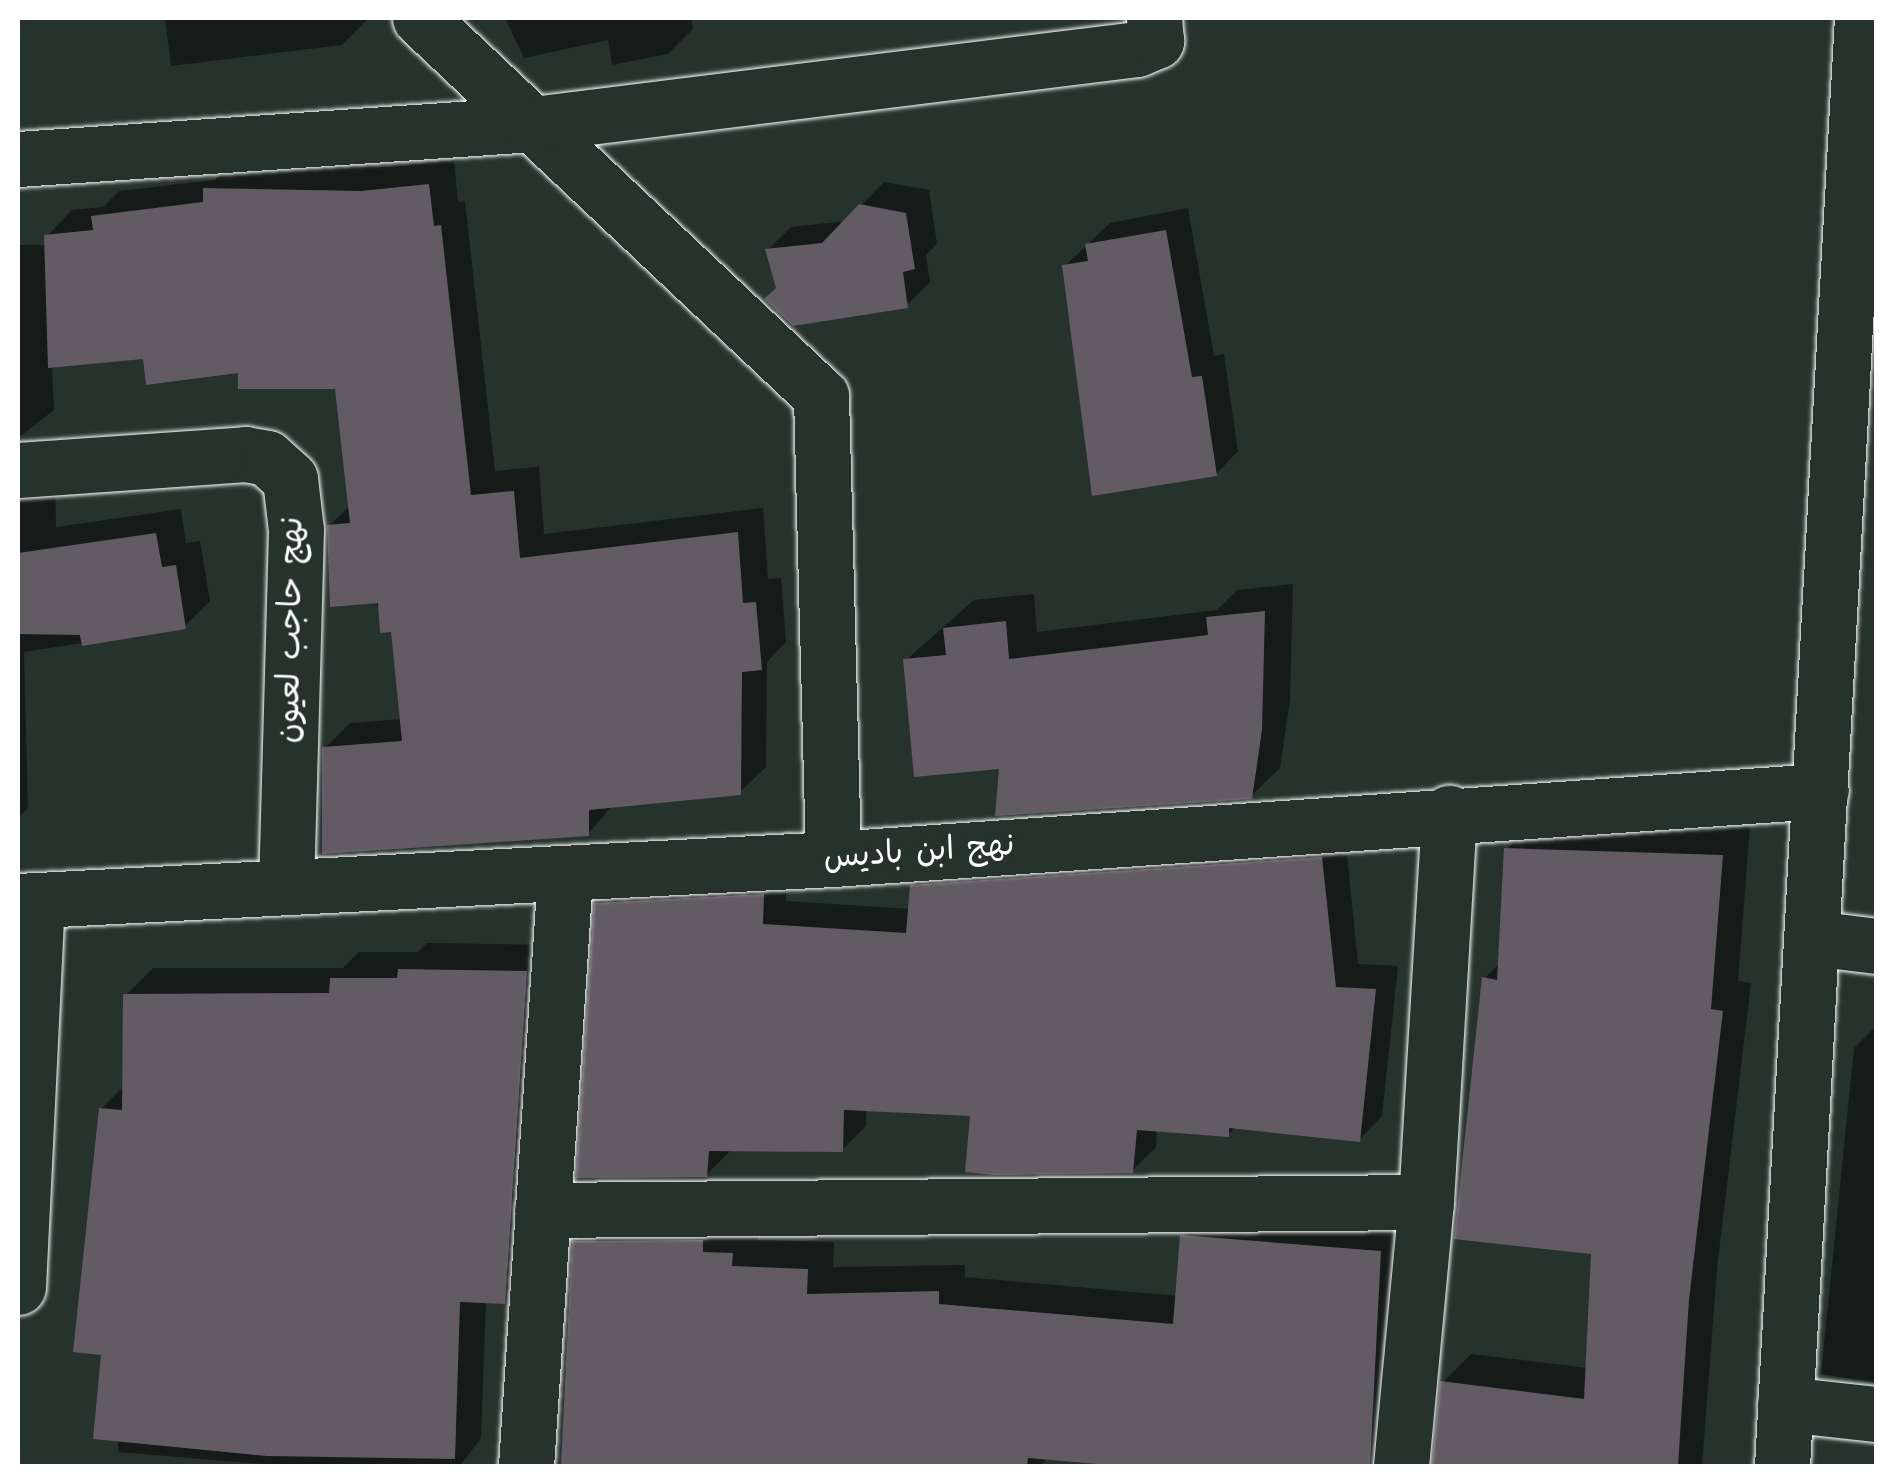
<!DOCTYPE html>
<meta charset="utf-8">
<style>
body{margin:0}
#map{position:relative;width:1894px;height:1484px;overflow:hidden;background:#26332d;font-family:"Architects Daughter","Playpen Sans Arabic",sans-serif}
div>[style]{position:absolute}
.shadow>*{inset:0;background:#0007}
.building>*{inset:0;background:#625b63}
.roads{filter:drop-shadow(0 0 2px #fff) drop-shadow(0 0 2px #fff)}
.minor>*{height:55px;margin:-27.5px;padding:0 27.5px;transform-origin:27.5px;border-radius:27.5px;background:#26332d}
span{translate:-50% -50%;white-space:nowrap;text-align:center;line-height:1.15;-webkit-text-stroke:10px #26332d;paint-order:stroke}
.street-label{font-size:32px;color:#fff}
.frame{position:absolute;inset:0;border:20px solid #fff;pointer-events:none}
</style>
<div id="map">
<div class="shadow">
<i style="clip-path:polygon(165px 18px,369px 18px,342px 45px,171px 66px)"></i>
<i style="clip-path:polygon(505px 18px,691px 18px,693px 29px,668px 54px,612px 65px,608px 40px,524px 58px)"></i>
<i style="clip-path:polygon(454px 160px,458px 202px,465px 201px,495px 471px,539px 467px,544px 534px,763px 508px,768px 579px,781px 578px,786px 642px,767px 662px,766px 767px,740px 792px,613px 805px,588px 834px,325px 748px,350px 723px,402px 719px,393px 630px,329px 526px,351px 505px,338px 386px,145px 356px,52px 365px,54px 410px,18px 438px,18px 245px,47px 245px,47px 236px,72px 210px,103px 207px,119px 191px,215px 180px,231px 164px,388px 167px)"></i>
<i style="clip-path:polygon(884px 182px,929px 190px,937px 244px,926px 255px,930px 282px,907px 305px,778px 288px,768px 250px,791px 227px,846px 221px)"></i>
<i style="clip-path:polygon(1188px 208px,1214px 356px,1224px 354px,1238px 451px,1216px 474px,1065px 266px,1110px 223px)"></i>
<i style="clip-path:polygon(18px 462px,55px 476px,56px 527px,181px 509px,186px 543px,200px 541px,210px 601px,184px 627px,24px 652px,28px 808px,18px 818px)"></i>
<i style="clip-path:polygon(1293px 584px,1290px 700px,1280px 768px,1251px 796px,1002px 766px,906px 660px,974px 600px,1034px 594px,1037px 632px,1217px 610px,1237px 590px)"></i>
<i style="clip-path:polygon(1535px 821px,1750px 827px,1738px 981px,1751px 983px,1717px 1269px,1702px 1466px,1435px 1466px,1443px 1382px,1471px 1354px,1588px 1368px,1593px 1252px,1484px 979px,1501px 962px,1507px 849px)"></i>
<i style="clip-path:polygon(1345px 834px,1358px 964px,1398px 966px,1382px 1116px,1359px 1140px,1236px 1126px,1228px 1135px,1157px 1129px,1156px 1147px,1132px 1171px,973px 1113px,866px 1109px,866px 1126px,842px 1150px,730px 1151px,706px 1175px,597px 904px,621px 880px,787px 871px,786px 901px,911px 909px,913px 886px,936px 862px)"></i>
<i style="clip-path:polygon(427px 943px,553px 945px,532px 1274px,504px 1301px,486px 1301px,481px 1438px,460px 1466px,286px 1466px,119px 1452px,104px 1352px,101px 1109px,125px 1085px,126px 995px,153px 968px,343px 968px,359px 952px,418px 952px)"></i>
<i style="clip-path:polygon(1876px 1026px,1876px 1383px,1821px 1374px,1854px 1048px)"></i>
<i style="clip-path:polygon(1210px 1209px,1407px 1224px,1388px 1466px,1147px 1466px,1049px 1457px,1040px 1466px,789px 1466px,789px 1461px,564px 1466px,575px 1242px,602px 1215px,759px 1226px,758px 1240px,834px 1242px,833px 1267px,965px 1265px,965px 1277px,1178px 1296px,1182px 1237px)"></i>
</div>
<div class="building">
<i style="clip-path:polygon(429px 184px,434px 226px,441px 225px,471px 495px,514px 491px,520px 558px,738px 532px,743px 603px,756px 602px,762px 670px,742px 672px,741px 795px,589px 810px,589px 836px,322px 854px,322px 747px,402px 741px,391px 632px,380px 633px,378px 603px,330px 607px,327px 525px,350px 523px,335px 389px,238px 389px,238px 373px,146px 385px,143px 359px,48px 368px,44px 235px,93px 230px,91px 216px,203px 202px,203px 188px,361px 191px)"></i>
<i style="clip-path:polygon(859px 204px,906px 213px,915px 269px,903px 272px,908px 308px,793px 326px,764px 299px,776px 288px,765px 249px,822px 243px)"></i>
<i style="clip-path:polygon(1166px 230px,1192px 377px,1202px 376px,1217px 476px,1092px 496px,1062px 265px,1088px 261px,1085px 244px)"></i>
<i style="clip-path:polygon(156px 533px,162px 567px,176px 565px,186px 629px,82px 646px,80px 635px,18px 634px,18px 553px)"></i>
<i style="clip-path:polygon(1265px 611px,1262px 730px,1252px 799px,995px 816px,999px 769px,914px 777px,903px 659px,946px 655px,943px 628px,1006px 621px,1009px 659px,1208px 635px,1206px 617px)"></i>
<i style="clip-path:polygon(1504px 848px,1723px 855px,1711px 1009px,1723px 1011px,1689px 1300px,1678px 1466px,1432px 1466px,1440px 1381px,1584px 1399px,1591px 1254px,1454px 1239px,1482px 977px,1497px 980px)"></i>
<i style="clip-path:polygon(1322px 857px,1336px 987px,1376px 989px,1360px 1142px,1229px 1128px,1229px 1137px,1137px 1130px,1133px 1173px,994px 1175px,965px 1172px,970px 1116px,844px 1110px,843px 1152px,709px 1151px,707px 1177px,576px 1178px,594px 903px,764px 894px,763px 924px,906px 933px,910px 885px)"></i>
<i style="clip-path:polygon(398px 969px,527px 971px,505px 1304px,460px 1302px,455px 1459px,267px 1456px,93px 1439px,101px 1355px,73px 1352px,99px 1108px,122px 1110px,123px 994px,329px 993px,330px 978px,397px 978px)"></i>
<i style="clip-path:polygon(1180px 1235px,1381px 1251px,1370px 1466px,1121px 1466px,1028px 1458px,1027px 1466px,561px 1466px,572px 1241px,703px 1240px,703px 1252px,733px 1253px,732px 1266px,808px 1269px,807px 1294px,939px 1291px,939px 1304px,1173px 1324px)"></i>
</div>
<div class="roads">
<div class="minor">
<i style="left:420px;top:18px;width:551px;rotate:43.31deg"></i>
<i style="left:821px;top:396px;width:463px;rotate:88.5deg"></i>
<i style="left:18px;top:159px;width:516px;rotate:-3.89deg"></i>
<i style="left:533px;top:124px;width:609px;rotate:-7.08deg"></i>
<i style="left:1137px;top:49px;width:21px;rotate:-23deg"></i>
<i style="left:1156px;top:41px;width:23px;rotate:-95deg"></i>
<i style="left:18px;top:470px;width:228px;rotate:-4deg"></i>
<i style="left:245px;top:454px;width:22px;rotate:10deg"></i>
<i style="left:267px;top:458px;width:31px;rotate:42deg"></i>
<i style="left:290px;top:479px;width:51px;rotate:83.3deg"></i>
<i style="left:296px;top:530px;width:353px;rotate:91.6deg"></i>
<i style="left:18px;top:901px;width:816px;rotate:-2.95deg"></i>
<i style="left:833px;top:859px;width:990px;rotate:-3.94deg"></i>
<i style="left:1812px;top:938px;width:64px;rotate:7.1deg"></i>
<i style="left:542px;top:1210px;width:884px;rotate:-0.52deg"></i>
<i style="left:18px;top:1287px;width:387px;rotate:-87.2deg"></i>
<i style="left:1785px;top:1404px;width:92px;rotate:6.3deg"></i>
<i style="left:526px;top:1466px;width:593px;rotate:-86.23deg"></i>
<i style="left:1401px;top:1466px;width:265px;rotate:-84.6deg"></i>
<i style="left:1426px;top:1202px;width:390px;rotate:-86.6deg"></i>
<i style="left:1782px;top:1466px;width:1450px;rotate:-86.84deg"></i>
</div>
</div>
<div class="street-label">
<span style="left:291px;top:630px;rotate:-89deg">نهج حاجب لعيون</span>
<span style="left:919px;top:852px;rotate:-4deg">نهج ابن باديس</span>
</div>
<div class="frame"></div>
</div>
